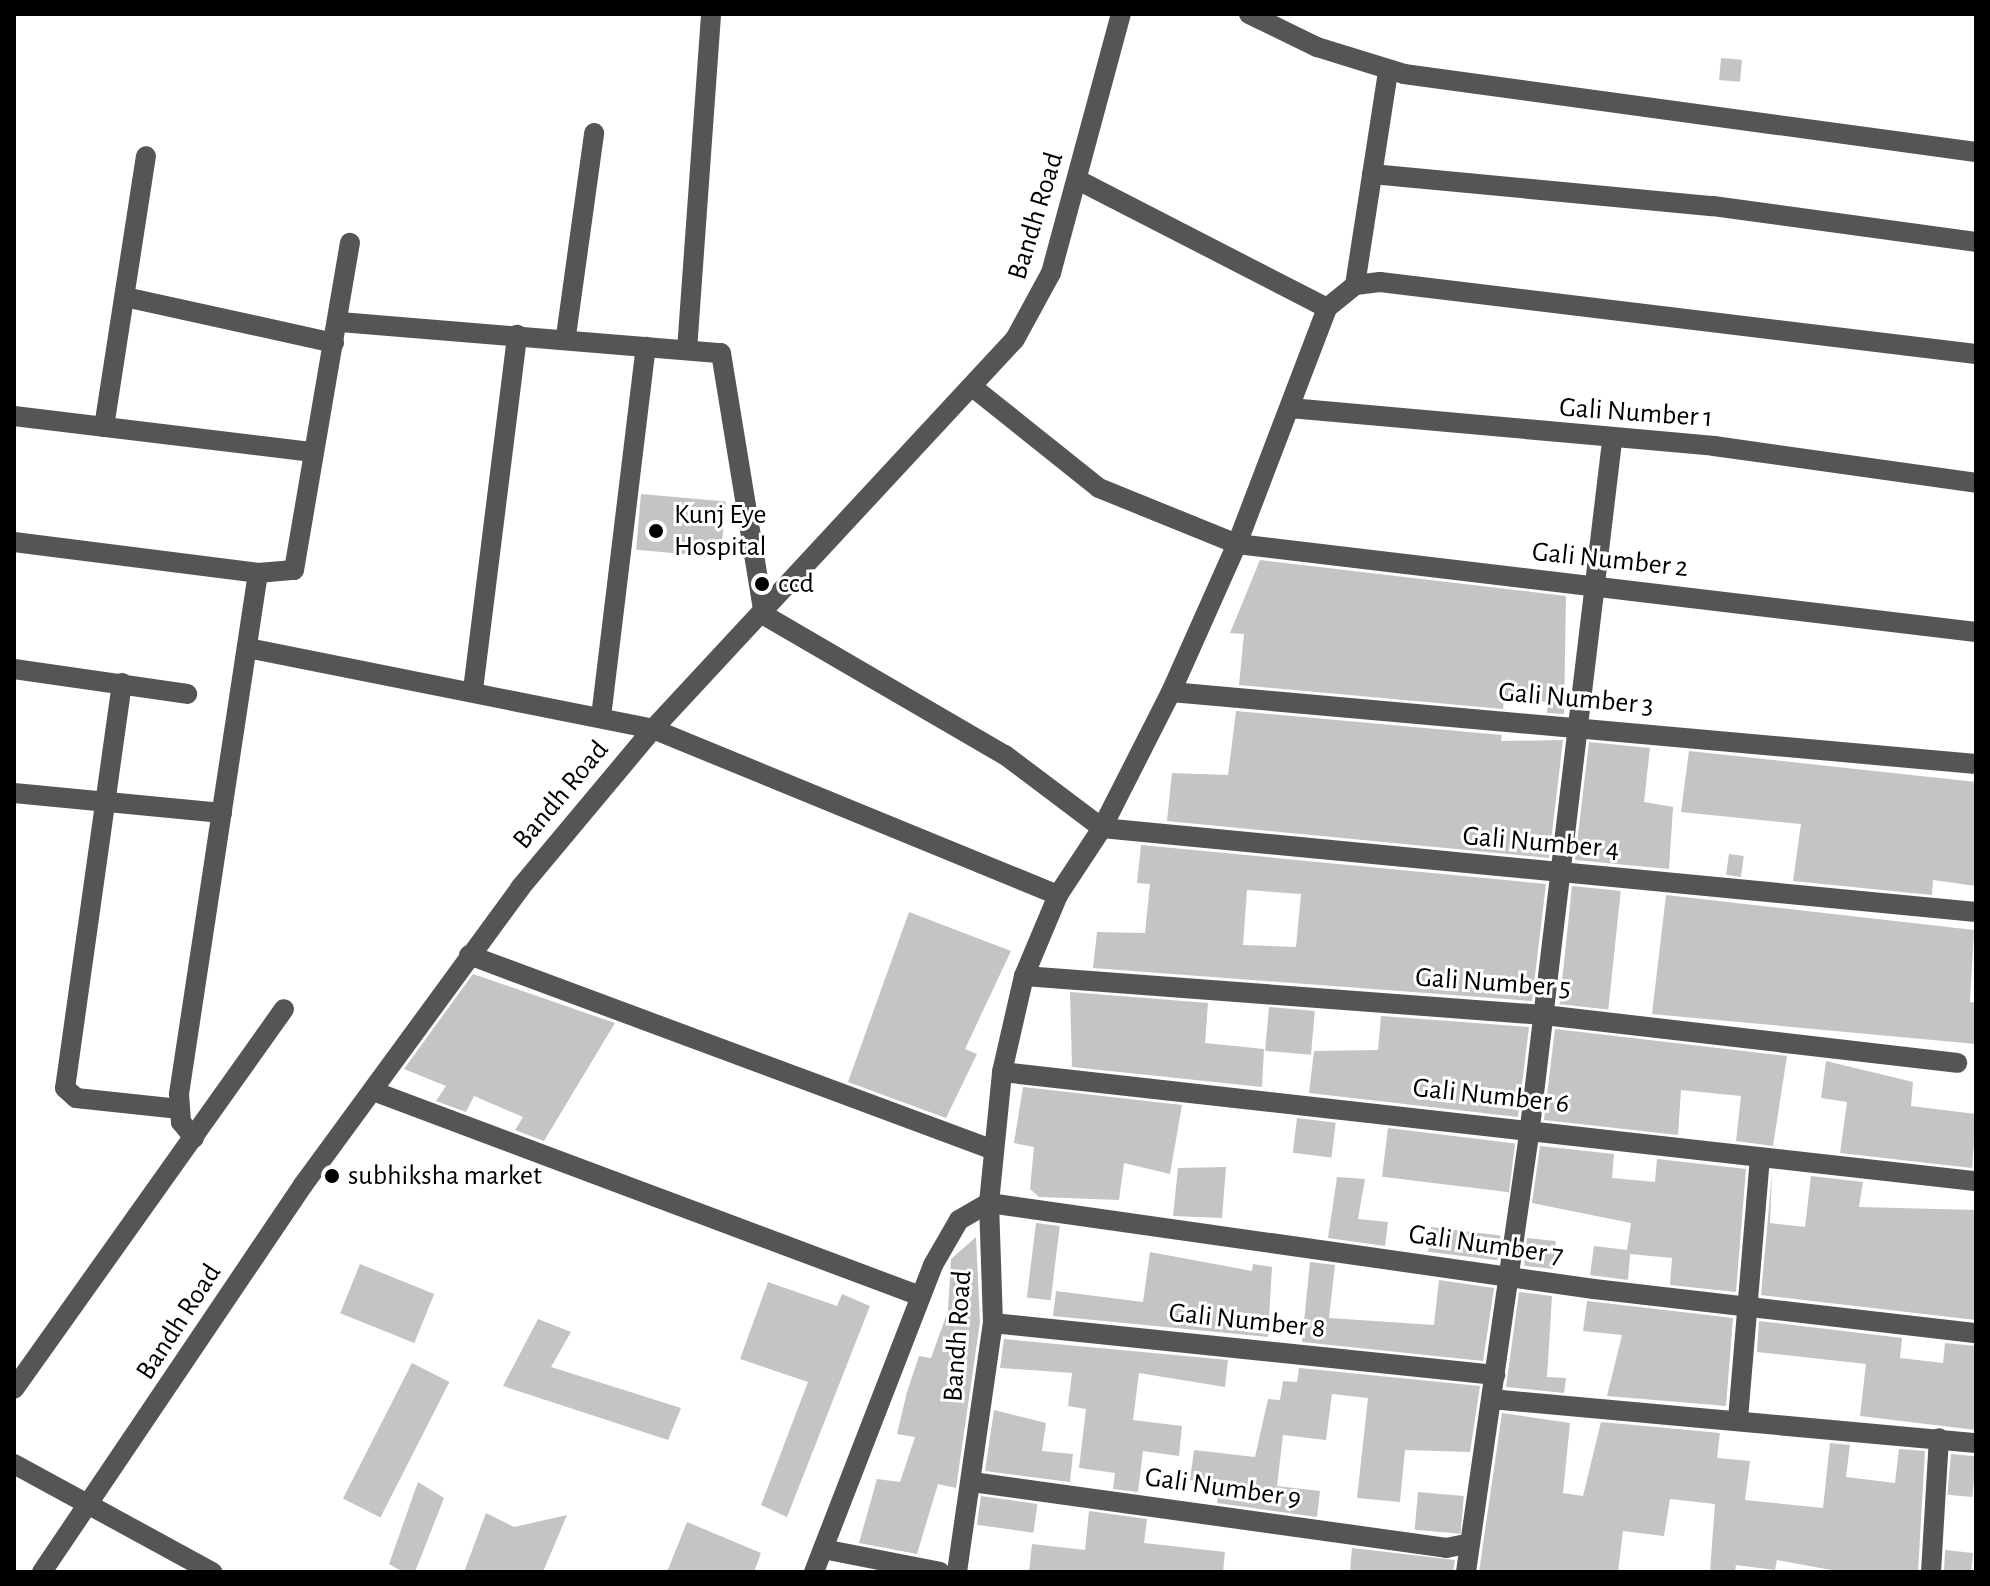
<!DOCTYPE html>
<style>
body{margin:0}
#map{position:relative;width:1990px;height:1586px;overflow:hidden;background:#fff;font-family:"Alegreya Sans",sans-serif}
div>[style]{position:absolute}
.building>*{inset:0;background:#c4c4c4;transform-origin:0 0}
.minor>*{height:20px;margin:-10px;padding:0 10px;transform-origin:10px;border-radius:10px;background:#555}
.dots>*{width:22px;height:22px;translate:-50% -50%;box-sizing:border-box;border:4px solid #fff;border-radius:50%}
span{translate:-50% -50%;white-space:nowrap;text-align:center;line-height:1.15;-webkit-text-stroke:6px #fff;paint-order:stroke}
.street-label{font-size:28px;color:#000}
.poi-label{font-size:28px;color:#000}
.left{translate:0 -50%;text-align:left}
.frame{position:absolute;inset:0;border:16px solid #000;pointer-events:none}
</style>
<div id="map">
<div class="building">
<i style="left:1721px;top:58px;width:21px;height:22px;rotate:5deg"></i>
<i style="left:641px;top:494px;width:85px;height:56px;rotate:5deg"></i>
<i style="clip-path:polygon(1260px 560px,1566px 596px,1564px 714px,1547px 713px,1548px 702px,1504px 699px,1503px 709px,1239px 685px,1244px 634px,1230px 633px)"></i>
<i style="clip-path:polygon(1236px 711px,1502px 735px,1501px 741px,1563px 740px,1549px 858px,1167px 821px,1172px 773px,1228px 775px)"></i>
<i style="clip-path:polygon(1589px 742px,1650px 748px,1644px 802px,1673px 807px,1669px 869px,1575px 860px)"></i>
<i style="clip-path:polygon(1689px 751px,1976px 782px,1976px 886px,1933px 880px,1932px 895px,1793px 881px,1801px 824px,1681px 812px)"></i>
<i style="clip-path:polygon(evenodd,1141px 845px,1546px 884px,1532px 1001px,1093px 968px,1097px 932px,1145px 933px,1150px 884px,1137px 883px,1141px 845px,1247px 890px,1301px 894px,1296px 947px,1243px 945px,1247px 890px)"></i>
<i style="left:1729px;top:854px;width:15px;height:21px;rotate:8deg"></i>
<i style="left:1572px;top:886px;width:49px;height:119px;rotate:6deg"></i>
<i style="clip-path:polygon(1666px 895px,1974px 930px,1970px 1002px,1976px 1003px,1976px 1044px,1652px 1014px)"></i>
<i style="clip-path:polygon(909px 912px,1011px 951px,965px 1049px,977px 1054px,946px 1118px,848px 1082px)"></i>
<i style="clip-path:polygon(473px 974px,615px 1023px,544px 1141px,515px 1130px,523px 1117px,474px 1096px,466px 1112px,436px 1101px,446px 1086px,404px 1069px)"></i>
<i style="clip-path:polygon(1070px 992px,1208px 1003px,1205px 1043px,1264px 1049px,1262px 1087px,1072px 1067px)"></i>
<i style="left:1269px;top:1007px;width:46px;height:44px;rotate:5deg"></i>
<i style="clip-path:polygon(1381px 1016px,1529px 1027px,1518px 1117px,1309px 1093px,1314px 1051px,1378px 1050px)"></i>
<i style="clip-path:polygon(1555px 1029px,1787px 1056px,1773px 1146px,1736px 1141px,1741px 1096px,1681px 1090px,1678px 1135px,1544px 1120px)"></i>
<i style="clip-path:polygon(1826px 1061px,1913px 1082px,1911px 1106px,1976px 1114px,1972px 1168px,1840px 1153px,1847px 1102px,1821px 1098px)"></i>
<i style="clip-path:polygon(1023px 1087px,1182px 1105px,1170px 1174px,1124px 1163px,1119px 1200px,1039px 1197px,1030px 1189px,1034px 1147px,1014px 1143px)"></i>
<i style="left:1297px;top:1118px;width:39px;height:35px;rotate:7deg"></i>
<i style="left:1388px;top:1128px;width:128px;height:49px;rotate:7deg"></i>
<i style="clip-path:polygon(1540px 1146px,1614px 1154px,1612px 1178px,1655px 1182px,1657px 1159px,1746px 1169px,1736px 1292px,1670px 1285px,1672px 1258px,1630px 1254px,1628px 1280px,1590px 1275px,1594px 1246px,1627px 1250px,1631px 1223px,1532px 1203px)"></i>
<i style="clip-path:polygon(1226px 1167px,1222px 1218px,1173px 1216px,1178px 1168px)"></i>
<i style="clip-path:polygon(1772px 1173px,1770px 1223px,1805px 1227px,1811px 1176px,1863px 1182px,1859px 1207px,1976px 1210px,1976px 1320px,1761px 1295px)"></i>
<i style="clip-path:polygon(1337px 1177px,1365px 1179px,1358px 1219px,1388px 1222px,1385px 1246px,1328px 1238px)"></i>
<i style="left:1036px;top:1223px;width:24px;height:75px;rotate:7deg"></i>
<i style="left:1431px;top:1227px;width:70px;height:25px;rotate:7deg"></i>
<i style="clip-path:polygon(976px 1237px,980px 1322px,956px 1488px,938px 1484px,917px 1554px,859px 1543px,877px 1479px,900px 1482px,915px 1437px,897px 1434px,907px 1392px,919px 1356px,931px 1358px,948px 1311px,951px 1259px)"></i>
<i style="left:1527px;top:1238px;width:29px;height:28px;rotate:6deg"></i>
<i style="clip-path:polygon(1150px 1252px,1252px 1271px,1253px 1264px,1272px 1267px,1268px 1337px,1053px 1316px,1056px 1291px,1143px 1302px)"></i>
<i style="clip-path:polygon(1310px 1262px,1335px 1265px,1329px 1318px,1434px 1325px,1439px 1280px,1494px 1288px,1483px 1361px,1302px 1342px)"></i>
<i style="left:360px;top:1264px;width:80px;height:53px;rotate:22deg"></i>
<i style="clip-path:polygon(768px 1282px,837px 1306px,842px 1294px,870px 1306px,787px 1517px,761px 1505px,808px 1382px,740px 1359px)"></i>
<i style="clip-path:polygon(1519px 1292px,1552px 1296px,1547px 1377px,1566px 1378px,1564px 1393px,1506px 1387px)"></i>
<i style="clip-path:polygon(1587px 1301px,1733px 1318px,1726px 1406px,1607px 1396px,1622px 1335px,1583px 1331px)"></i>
<i style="clip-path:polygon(538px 1319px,571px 1332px,551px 1367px,681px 1408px,668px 1440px,503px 1386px)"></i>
<i style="clip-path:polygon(1759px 1321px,1902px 1338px,1900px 1358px,1943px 1363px,1945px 1343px,1976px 1346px,1976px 1430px,1860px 1416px,1866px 1364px,1757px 1352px)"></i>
<i style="clip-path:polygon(1004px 1339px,1228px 1360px,1225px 1387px,1139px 1373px,1133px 1420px,1182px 1426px,1179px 1456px,1143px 1451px,1138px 1492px,1113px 1489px,1115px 1473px,1079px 1468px,1086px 1409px,1068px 1406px,1072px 1373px,1000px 1368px)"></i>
<i style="left:412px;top:1363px;width:42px;height:152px;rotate:27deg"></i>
<i style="clip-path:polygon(1299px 1368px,1480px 1386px,1470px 1452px,1405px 1450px,1400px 1502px,1357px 1498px,1368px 1398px,1332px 1394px,1326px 1440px,1283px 1435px,1277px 1486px,1320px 1491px,1317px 1517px,1217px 1503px,1220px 1483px,1190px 1480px,1194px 1450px,1255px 1457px,1268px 1399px,1280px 1400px,1283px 1381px,1297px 1382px)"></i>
<i style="clip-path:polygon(994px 1410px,1046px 1423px,1042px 1451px,1073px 1454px,1070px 1482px,985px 1471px)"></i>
<i style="clip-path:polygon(1502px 1413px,1570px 1423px,1563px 1493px,1583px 1496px,1601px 1422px,1720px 1433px,1717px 1458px,1750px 1461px,1745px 1500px,1823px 1508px,1830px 1443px,1850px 1445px,1846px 1477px,1895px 1483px,1899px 1449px,1925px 1451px,1918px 1572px,1842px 1572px,1777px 1560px,1775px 1570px,1736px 1565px,1735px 1572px,1710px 1572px,1715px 1504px,1670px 1499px,1664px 1536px,1623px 1531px,1618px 1572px,1479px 1572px)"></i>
<i style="left:1951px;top:1454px;width:25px;height:41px;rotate:5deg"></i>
<i style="clip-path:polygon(418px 1482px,444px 1498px,415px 1572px,403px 1572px,389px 1564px)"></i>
<i style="left:1418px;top:1492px;width:46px;height:38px;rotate:5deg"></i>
<i style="left:981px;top:1496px;width:57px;height:29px;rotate:8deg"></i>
<i style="clip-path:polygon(1089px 1511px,1147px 1519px,1144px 1543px,1225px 1552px,1223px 1572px,1029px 1572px,1032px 1544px,1085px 1550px)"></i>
<i style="clip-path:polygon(486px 1513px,514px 1527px,567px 1515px,543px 1572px,464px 1572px)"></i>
<i style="clip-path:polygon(687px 1522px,761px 1553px,754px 1572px,667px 1572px)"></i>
<i style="clip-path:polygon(1352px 1548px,1455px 1560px,1453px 1572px,1350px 1572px)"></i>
<i style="clip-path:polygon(1945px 1550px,1973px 1553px,1971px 1572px,1944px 1572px)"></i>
</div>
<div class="minor">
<i style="left:1249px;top:14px;width:76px;rotate:25.9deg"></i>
<i style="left:1317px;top:47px;width:91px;rotate:17.2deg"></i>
<i style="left:1404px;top:74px;width:577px;rotate:7.77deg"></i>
<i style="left:1372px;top:174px;width:342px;rotate:5.4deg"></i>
<i style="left:1713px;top:206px;width:265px;rotate:7.8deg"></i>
<i style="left:1078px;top:180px;width:280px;rotate:27.2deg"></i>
<i style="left:1355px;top:285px;width:217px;rotate:-81.2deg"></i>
<i style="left:125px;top:297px;width:214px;rotate:12.4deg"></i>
<i style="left:340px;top:322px;width:382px;rotate:4.7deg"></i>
<i style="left:721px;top:353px;width:266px;rotate:80.7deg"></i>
<i style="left:764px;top:615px;width:279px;rotate:30.2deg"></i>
<i style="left:1005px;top:755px;width:121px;rotate:37deg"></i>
<i style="left:1102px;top:828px;width:878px;rotate:5.49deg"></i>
<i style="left:566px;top:336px;width:205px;rotate:-82.1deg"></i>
<i style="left:687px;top:350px;width:337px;rotate:-85.9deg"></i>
<i style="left:975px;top:389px;width:159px;rotate:38.6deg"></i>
<i style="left:1099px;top:488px;width:149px;rotate:22.1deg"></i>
<i style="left:1237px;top:544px;width:744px;rotate:6.79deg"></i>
<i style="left:1290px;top:408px;width:426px;rotate:5.1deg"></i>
<i style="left:1714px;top:446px;width:265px;rotate:8deg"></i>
<i style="left:14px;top:416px;width:299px;rotate:6.9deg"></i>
<i style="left:104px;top:427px;width:274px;rotate:-81.2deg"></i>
<i style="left:14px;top:542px;width:246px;rotate:7.2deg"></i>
<i style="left:258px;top:573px;width:36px;rotate:-5deg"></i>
<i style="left:294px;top:570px;width:332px;rotate:-80.3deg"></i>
<i style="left:248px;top:648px;width:413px;rotate:11.3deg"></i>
<i style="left:653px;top:729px;width:438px;rotate:22.3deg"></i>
<i style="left:14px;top:669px;width:175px;rotate:8.2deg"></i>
<i style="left:122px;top:683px;width:409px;rotate:98deg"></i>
<i style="left:65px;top:1088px;width:15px;rotate:42deg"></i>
<i style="left:76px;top:1098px;width:104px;rotate:6.1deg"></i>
<i style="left:473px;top:690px;width:358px;rotate:-82.9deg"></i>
<i style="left:1171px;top:692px;width:808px;rotate:5.11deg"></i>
<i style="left:601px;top:717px;width:373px;rotate:-83.1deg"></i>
<i style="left:14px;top:793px;width:209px;rotate:5.5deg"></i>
<i style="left:469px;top:955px;width:560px;rotate:20.38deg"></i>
<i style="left:1024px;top:976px;width:521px;rotate:4.29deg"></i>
<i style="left:1544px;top:1015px;width:416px;rotate:6.6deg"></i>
<i style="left:1002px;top:1072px;width:977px;rotate:6.4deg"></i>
<i style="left:373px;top:1091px;width:584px;rotate:20.54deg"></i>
<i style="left:194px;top:1138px;width:21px;rotate:-129deg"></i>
<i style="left:181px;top:1122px;width:28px;rotate:-94deg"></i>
<i style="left:179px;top:1094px;width:527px;rotate:-81.38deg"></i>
<i style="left:993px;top:1323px;width:505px;rotate:5.91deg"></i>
<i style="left:14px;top:1389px;width:466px;rotate:-54.6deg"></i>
<i style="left:1491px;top:1399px;width:487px;rotate:5.2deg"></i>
<i style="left:1738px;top:1419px;width:262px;rotate:-85.2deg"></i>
<i style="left:14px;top:1464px;width:226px;rotate:28.6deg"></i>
<i style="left:972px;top:1482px;width:479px;rotate:7.9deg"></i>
<i style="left:1446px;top:1548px;width:20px;rotate:-11deg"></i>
<i style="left:823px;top:1549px;width:119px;rotate:11.1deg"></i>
<i style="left:42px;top:1572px;width:467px;rotate:-56deg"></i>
<i style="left:303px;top:1185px;width:368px;rotate:-53.8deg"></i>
<i style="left:520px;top:888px;width:207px;rotate:-50.1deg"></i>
<i style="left:653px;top:729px;width:532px;rotate:-47.13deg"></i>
<i style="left:1015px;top:339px;width:75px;rotate:-61.4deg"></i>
<i style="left:1051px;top:273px;width:268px;rotate:-74.9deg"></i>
<i style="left:814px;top:1572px;width:329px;rotate:-68.8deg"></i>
<i style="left:933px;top:1265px;width:52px;rotate:-60deg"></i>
<i style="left:959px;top:1220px;width:34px;rotate:-30deg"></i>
<i style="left:989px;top:1203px;width:611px;rotate:8.09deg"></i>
<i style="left:1594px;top:1289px;width:385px;rotate:6.6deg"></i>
<i style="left:957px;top:1572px;width:252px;rotate:-81.8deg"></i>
<i style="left:993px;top:1323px;width:120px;rotate:-91.9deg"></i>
<i style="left:989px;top:1203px;width:132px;rotate:-84.3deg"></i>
<i style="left:1002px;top:1072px;width:98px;rotate:-77.1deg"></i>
<i style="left:1024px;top:976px;width:88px;rotate:-67.2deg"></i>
<i style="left:1058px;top:895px;width:80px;rotate:-56.7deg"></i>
<i style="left:1102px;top:828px;width:153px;rotate:-63.1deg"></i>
<i style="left:1171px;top:692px;width:162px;rotate:-66deg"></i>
<i style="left:1237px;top:544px;width:253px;rotate:-69.1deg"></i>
<i style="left:1327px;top:308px;width:36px;rotate:-39deg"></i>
<i style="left:1355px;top:285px;width:25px;rotate:-7deg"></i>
<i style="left:1380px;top:282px;width:600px;rotate:6.89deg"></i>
<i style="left:1466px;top:1572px;width:450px;rotate:-81.8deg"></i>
<i style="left:1530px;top:1127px;width:691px;rotate:-83.18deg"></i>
<i style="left:1931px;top:1572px;width:134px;rotate:-86.6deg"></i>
</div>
<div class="dots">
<i style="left:656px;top:531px;background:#000"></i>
<i style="left:762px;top:584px;background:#000"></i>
<i style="left:332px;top:1176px;background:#000"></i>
</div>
<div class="street-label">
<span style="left:1036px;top:216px;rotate:-73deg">Bandh Road</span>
<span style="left:1636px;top:413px;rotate:4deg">Gali Number 1</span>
<span style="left:1610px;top:560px;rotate:6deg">Gali Number 2</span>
<span style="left:1576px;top:699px;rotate:5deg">Gali Number 3</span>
<span style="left:561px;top:795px;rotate:-50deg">Bandh Road</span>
<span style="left:1541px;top:843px;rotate:5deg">Gali Number 4</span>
<span style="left:1493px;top:983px;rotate:4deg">Gali Number 5</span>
<span style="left:1491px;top:1096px;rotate:6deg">Gali Number 6</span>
<span style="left:1486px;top:1245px;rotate:8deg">Gali Number 7</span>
<span style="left:1247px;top:1321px;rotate:6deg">Gali Number 8</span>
<span style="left:179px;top:1322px;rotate:-57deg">Bandh Road</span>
<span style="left:958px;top:1336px;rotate:-86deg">Bandh Road</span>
<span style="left:1223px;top:1488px;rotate:8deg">Gali Number 9</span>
</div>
<div class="poi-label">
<span class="left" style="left:674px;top:531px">Kunj Eye<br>Hospital</span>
<span class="left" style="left:778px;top:584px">ccd</span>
<span class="left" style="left:348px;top:1176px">subhiksha market</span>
</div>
<div class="frame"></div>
</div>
